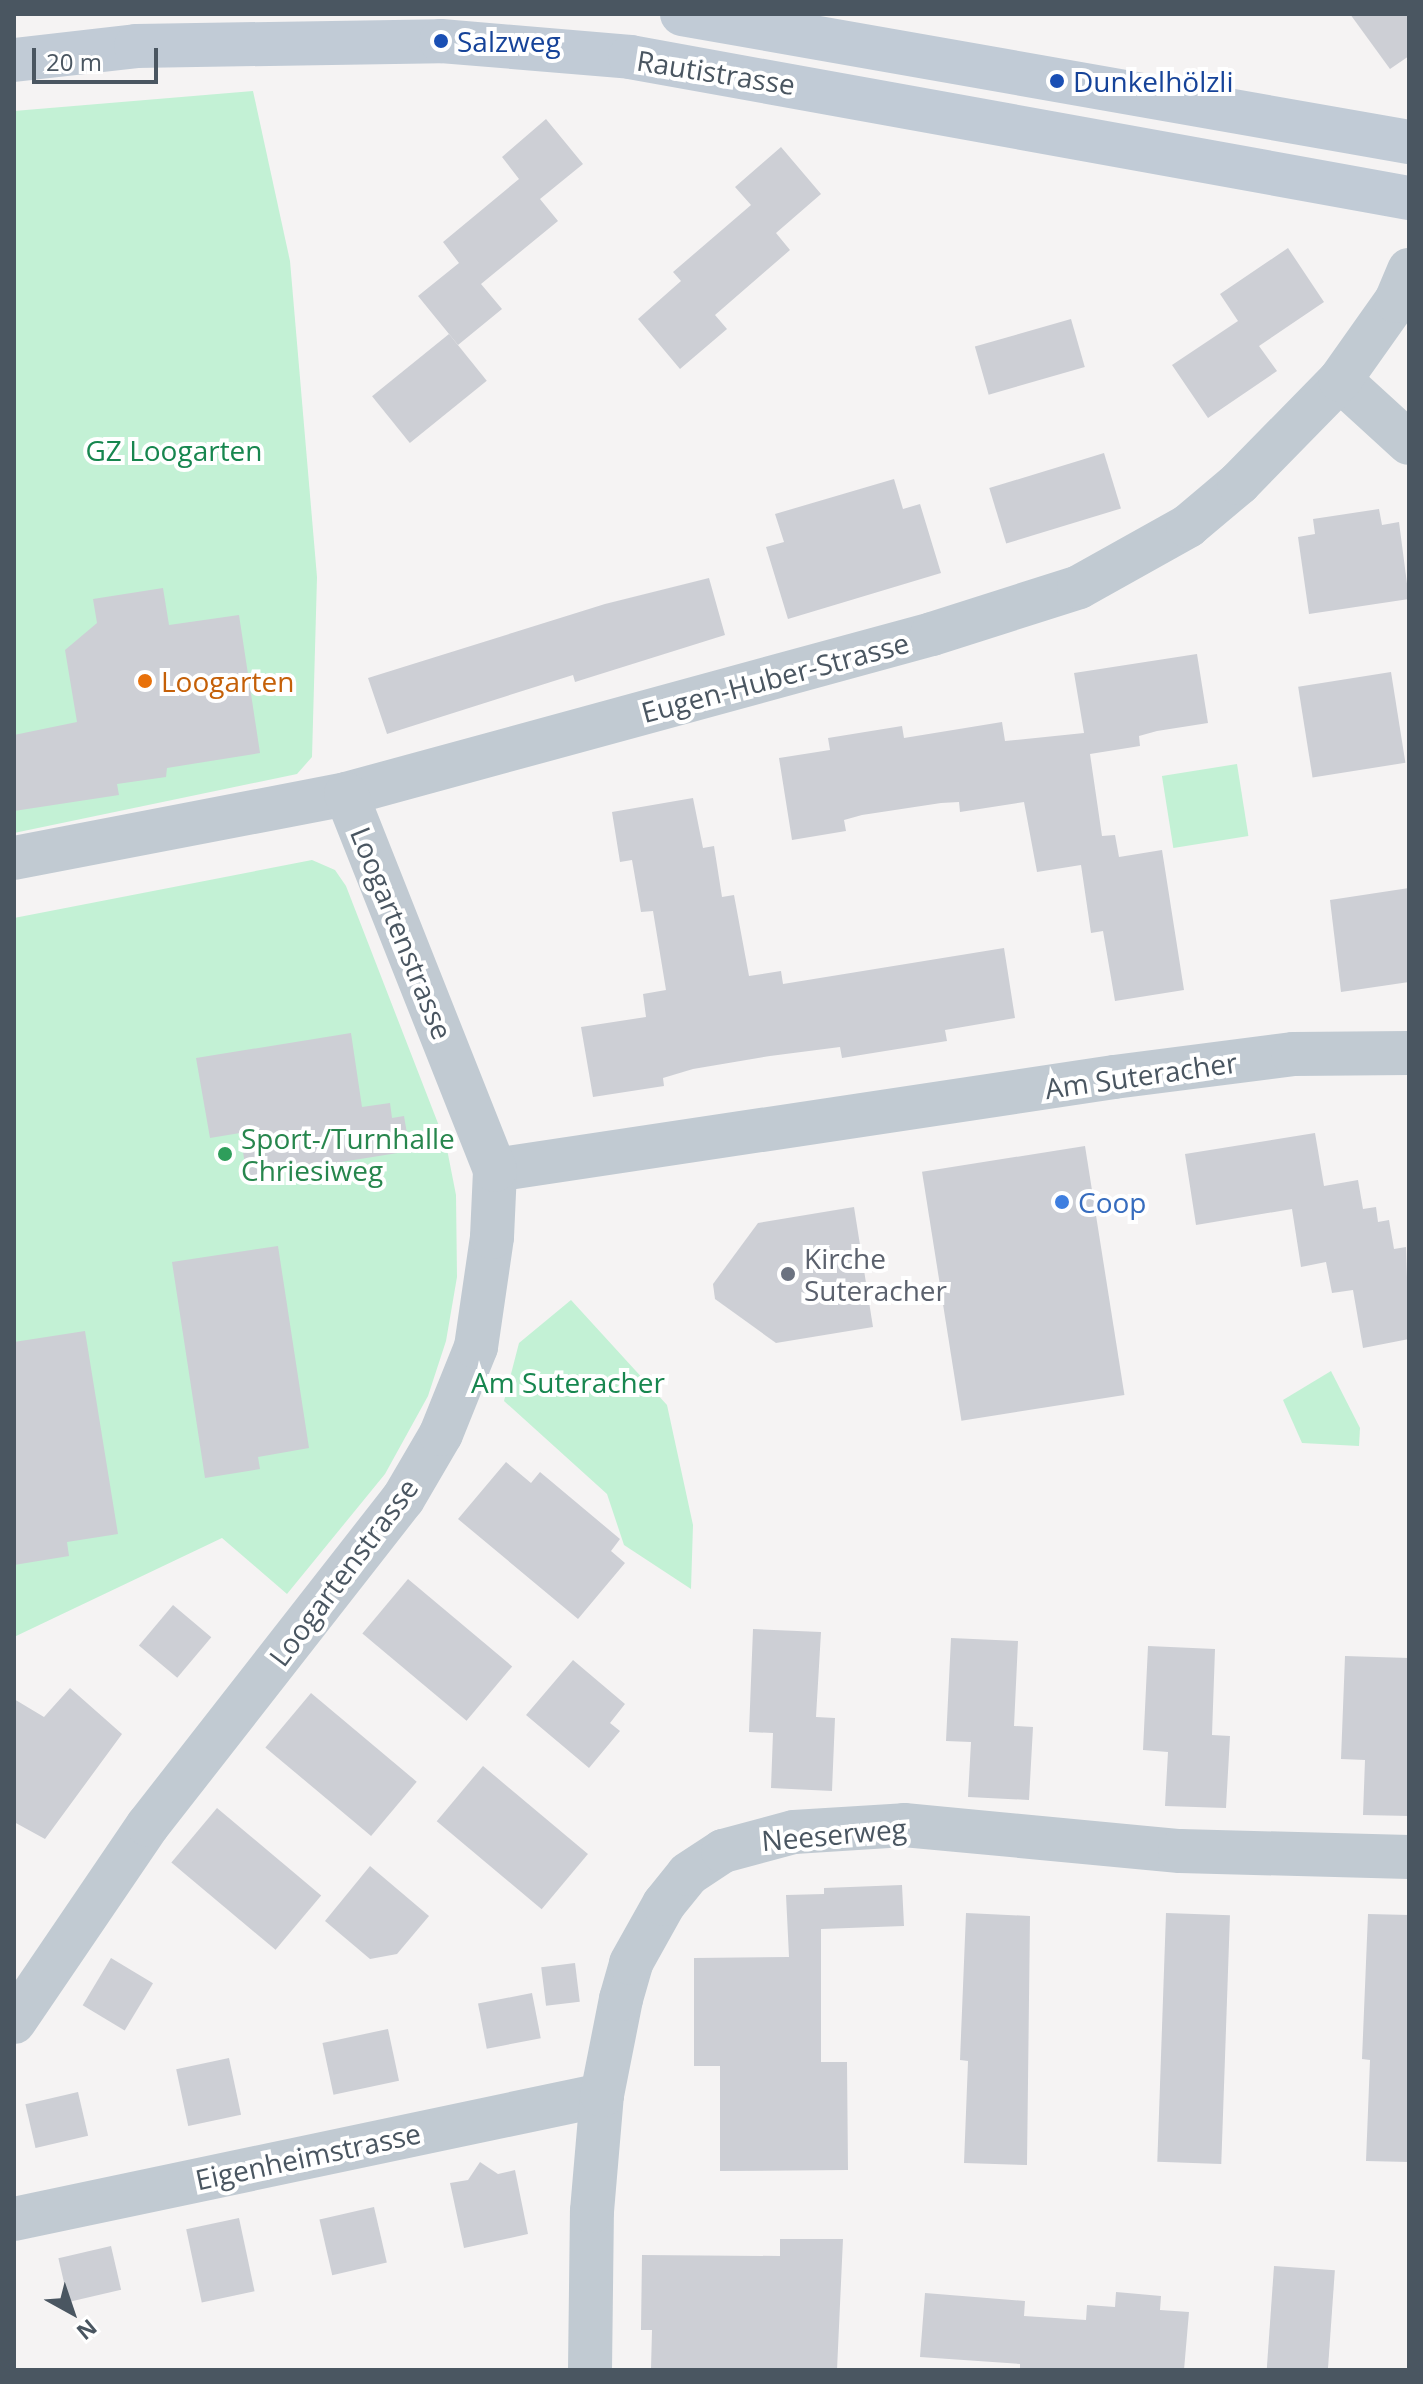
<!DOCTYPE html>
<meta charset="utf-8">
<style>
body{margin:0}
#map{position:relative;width:1423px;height:2384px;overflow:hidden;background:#f5f3f3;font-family:"Open Sans",sans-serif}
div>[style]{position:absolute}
.green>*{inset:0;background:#c3f1d5;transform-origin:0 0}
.building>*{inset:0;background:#cdcfd5;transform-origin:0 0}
.street>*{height:44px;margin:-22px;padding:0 22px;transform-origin:22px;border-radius:22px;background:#c1cad2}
.secondary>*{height:44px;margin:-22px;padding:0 22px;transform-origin:22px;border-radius:22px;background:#c1cbd6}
.dots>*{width:22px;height:22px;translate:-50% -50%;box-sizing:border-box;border:4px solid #fff;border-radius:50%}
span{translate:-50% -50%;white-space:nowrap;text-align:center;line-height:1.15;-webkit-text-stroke:8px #fff;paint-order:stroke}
.transit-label{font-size:28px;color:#164399}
.left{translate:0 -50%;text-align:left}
.street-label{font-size:28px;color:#4a5661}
.park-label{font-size:28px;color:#17864f}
.food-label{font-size:28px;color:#c56008}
.leisure-label{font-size:28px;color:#27864d}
.shop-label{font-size:28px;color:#366cbe}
.worship-label{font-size:28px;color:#5b616d}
.frame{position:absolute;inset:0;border:16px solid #4a5661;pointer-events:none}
.north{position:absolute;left:32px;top:2272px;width:80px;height:80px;-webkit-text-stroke:6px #fff;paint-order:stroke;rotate:140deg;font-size:22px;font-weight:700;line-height:32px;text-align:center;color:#4a5661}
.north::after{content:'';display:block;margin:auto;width:28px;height:36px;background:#4a5661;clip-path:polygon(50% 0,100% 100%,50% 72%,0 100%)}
.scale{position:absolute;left:32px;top:48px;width:126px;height:36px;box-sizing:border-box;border:4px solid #4a5661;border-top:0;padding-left:10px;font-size:24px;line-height:28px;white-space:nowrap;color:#4a5661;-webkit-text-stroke:6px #fff;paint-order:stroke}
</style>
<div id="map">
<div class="green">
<i style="clip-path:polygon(253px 91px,290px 261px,317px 577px,312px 757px,297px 774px,14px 833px,14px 111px)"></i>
<i style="left:1237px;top:764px;width:73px;height:76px;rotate:81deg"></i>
<i style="clip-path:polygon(312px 860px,335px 870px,346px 886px,446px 1144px,456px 1195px,457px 1277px,446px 1341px,428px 1396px,385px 1474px,287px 1594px,222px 1538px,14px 1637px,14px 918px)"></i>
<i style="clip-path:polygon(571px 1300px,667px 1405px,693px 1525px,691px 1589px,624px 1545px,607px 1494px,504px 1401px,519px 1343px)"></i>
<i style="clip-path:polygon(1331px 1371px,1360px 1428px,1359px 1446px,1302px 1443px,1283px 1400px)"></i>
</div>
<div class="building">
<i style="clip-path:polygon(1350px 14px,1409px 14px,1409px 56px,1390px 69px)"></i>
<i style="clip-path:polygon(546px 119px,583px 164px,540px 199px,558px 221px,481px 284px,502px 309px,458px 345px,418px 296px,459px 263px,443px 242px,519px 179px,502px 157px)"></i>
<i style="clip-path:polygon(781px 147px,821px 194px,776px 233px,790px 250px,715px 315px,727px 329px,680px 369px,638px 319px,681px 281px,673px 272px,751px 205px,735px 187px)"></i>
<i style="clip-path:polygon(1288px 248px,1324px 302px,1259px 346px,1277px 371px,1208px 418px,1172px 365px,1238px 321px,1220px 294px)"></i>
<i style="left:1071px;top:319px;width:50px;height:100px;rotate:74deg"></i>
<i style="left:449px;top:334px;width:60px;height:99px;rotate:51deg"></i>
<i style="left:1104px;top:453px;width:58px;height:120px;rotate:73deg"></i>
<i style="clip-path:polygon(894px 479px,903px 509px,920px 504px,941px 573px,788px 619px,766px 547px,784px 542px,775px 514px)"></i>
<i style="clip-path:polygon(1379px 509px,1382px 525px,1399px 522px,1409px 599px,1309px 614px,1298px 537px,1315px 534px,1313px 519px)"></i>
<i style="clip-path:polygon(709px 578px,725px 635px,575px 682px,573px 675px,387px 734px,368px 678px,605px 604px)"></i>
<i style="clip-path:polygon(163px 588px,169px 625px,239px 615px,260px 753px,167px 768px,166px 777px,117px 784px,119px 795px,14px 811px,14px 735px,77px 722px,65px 650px,97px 623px,93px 599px)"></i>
<i style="clip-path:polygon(1197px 654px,1208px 723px,1157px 731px,1139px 736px,1140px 746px,1090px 754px,1102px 836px,1115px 835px,1119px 857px,1162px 850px,1184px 990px,1115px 1001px,1103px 931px,1091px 933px,1081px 865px,1037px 872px,1024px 802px,960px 812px,959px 802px,941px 803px,862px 815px,844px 820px,846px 831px,792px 840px,779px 758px,830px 750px,828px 738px,902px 726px,904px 738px,1002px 722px,1005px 741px,1084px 733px,1074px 673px)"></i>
<i style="left:1391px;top:672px;width:92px;height:94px;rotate:81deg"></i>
<i style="clip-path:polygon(693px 798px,703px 848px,714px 846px,722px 897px,734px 895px,749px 976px,781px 971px,783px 984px,1004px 948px,1015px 1018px,945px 1030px,947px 1041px,842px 1058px,840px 1047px,770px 1056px,693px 1069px,663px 1078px,664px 1086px,593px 1097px,581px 1027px,646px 1017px,643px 994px,666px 990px,653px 911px,641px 912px,632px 860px,620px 862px,612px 812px)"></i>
<i style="clip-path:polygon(1409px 888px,1409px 982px,1341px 992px,1330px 900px)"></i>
<i style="clip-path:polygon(351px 1033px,362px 1107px,390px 1103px,392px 1118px,404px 1116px,410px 1151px,247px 1177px,240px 1133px,210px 1138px,196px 1058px)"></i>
<i style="clip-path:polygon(1315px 1133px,1324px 1186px,1358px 1180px,1363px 1209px,1376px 1207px,1378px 1222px,1389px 1220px,1394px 1249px,1406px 1247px,1409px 1339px,1363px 1348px,1353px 1290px,1332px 1293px,1326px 1262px,1301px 1267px,1292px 1209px,1196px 1225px,1185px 1154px)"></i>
<i style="left:1085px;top:1146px;width:252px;height:165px;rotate:81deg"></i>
<i style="clip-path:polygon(854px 1207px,873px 1327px,776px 1343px,715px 1299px,713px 1284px,758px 1223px)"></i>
<i style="clip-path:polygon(278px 1246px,309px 1448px,258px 1457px,260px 1469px,205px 1478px,172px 1262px)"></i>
<i style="clip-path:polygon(85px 1331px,118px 1534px,67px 1542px,69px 1556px,14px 1565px,14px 1342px)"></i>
<i style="clip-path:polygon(506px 1462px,531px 1483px,540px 1472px,620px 1539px,611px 1551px,625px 1563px,578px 1619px,458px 1519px)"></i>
<i style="left:408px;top:1579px;width:136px;height:71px;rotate:40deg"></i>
<i style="left:173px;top:1605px;width:50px;height:53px;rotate:40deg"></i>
<i style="clip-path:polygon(753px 1629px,821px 1632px,816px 1717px,835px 1718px,832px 1791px,771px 1788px,773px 1733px,749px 1732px)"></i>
<i style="clip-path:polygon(951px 1638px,1018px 1641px,1014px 1726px,1033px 1727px,1029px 1800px,968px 1797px,971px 1742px,946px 1741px)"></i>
<i style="clip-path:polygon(1148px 1646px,1215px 1649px,1212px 1735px,1230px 1736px,1226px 1808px,1165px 1806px,1168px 1752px,1143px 1750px)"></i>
<i style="clip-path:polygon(1345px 1656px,1409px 1658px,1409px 1816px,1363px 1815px,1365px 1760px,1341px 1759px)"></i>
<i style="clip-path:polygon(573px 1660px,625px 1704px,610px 1723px,620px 1731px,589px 1768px,526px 1715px)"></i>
<i style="clip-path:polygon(70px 1688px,122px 1734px,45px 1839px,14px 1822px,14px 1699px,44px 1717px)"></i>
<i style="left:311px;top:1693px;width:138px;height:71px;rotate:40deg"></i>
<i style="left:483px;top:1766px;width:137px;height:72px;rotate:40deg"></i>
<i style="left:217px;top:1808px;width:136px;height:71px;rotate:40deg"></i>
<i style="clip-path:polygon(370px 1866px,429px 1916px,397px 1954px,370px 1959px,325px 1921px)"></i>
<i style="clip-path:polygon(902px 1885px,904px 1926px,821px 1929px,821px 2062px,847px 2062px,848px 2170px,720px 2171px,720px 2066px,694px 2066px,694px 1958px,789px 1957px,786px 1895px,824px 1894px,824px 1888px)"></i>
<i style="clip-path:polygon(966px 1913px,1030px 1916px,1027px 2165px,964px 2163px,968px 2061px,960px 2060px)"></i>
<i style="left:1166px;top:1913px;width:64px;height:249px;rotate:2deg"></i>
<i style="clip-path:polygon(1368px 1914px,1409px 1915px,1409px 2162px,1366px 2161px,1370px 2060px,1362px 2059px)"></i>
<i style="left:111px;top:1958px;width:49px;height:55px;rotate:31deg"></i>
<i style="left:575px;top:1963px;width:39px;height:34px;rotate:83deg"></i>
<i style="left:532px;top:1993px;width:46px;height:55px;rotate:79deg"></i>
<i style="left:388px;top:2029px;width:53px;height:67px;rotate:78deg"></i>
<i style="left:229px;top:2058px;width:58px;height:54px;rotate:78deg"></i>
<i style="left:78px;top:2092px;width:45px;height:54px;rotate:77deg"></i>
<i style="clip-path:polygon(480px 2162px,498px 2174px,515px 2170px,528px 2234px,464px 2248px,450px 2183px,468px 2180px)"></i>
<i style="left:374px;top:2207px;width:57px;height:56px;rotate:77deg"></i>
<i style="left:239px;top:2218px;width:75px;height:54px;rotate:78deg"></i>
<i style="clip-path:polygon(780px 2239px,843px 2239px,837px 2370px,651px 2369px,652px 2330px,641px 2330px,642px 2255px,780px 2256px)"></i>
<i style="left:111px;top:2246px;width:45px;height:54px;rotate:77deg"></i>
<i style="left:1274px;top:2266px;width:61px;height:104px;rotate:4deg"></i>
<i style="clip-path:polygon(1116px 2292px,1161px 2296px,1160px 2310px,1189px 2312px,1184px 2370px,1020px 2370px,1020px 2364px,920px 2357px,925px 2293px,1025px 2301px,1024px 2316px,1086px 2320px,1087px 2305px,1115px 2307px)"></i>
</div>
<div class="street">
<i style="left:1340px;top:380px;width:93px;rotate:42.4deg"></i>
<i style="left:14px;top:858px;width:338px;rotate:-10.9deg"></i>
<i style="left:346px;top:794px;width:607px;rotate:-15.27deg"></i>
<i style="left:932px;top:634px;width:154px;rotate:-17.7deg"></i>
<i style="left:1079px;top:587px;width:125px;rotate:-29.2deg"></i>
<i style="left:1188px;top:526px;width:67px;rotate:-40.1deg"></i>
<i style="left:1239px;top:483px;width:144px;rotate:-45.6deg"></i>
<i style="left:1340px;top:380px;width:97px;rotate:-54.7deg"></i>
<i style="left:1396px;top:301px;width:34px;rotate:-67deg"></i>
<i style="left:495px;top:1170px;width:626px;rotate:-8.54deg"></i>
<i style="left:1114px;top:1077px;width:180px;rotate:-7.3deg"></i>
<i style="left:1293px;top:1054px;width:116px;rotate:-0.5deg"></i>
<i style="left:14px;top:2022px;width:238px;rotate:-55.8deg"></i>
<i style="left:148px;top:1825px;width:414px;rotate:-52deg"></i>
<i style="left:403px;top:1499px;width:75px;rotate:-59.7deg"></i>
<i style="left:441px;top:1434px;width:94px;rotate:-68.1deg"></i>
<i style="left:476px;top:1347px;width:111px;rotate:-81.7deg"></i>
<i style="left:492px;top:1237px;width:67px;rotate:-87.4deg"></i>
<i style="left:495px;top:1170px;width:404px;rotate:-111.6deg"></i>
<i style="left:14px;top:2219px;width:601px;rotate:-11.91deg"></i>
<i style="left:590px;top:2370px;width:159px;rotate:-89.3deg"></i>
<i style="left:592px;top:2211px;width:116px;rotate:-85.1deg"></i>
<i style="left:602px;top:2095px;width:98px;rotate:-78.8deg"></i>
<i style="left:621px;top:1999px;width:37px;rotate:-74deg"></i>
<i style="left:631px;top:1963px;width:68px;rotate:-60.8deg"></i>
<i style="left:664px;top:1904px;width:38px;rotate:-51deg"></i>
<i style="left:688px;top:1874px;width:42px;rotate:-33.3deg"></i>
<i style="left:723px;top:1851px;width:73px;rotate:-15deg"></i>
<i style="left:794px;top:1832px;width:110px;rotate:-3.6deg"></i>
<i style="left:904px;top:1825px;width:277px;rotate:5.4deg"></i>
<i style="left:1180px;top:1851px;width:229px;rotate:1.5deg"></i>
</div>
<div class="secondary">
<i style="left:682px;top:14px;width:738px;rotate:9.99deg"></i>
<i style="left:14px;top:60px;width:123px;rotate:-6.5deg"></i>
<i style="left:136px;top:46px;width:305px;rotate:-0.9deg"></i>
<i style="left:441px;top:41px;width:190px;rotate:4.8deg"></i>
<i style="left:630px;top:57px;width:792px;rotate:10.26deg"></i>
</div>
<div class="dots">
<i style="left:441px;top:41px;background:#1a4fb4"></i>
<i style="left:1057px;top:81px;background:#1a4fb4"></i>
<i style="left:145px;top:681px;background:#e8710a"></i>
<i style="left:225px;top:1154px;background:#2e9e5b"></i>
<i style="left:1062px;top:1202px;background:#3f7fe0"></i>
<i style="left:788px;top:1274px;background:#6b7280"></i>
</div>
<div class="transit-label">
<span class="left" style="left:457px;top:41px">Salzweg</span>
<span class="left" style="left:1073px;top:81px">Dunkelhölzli</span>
</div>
<div class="street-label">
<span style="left:716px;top:72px;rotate:9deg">Rautistrasse</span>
<span style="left:775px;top:677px;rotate:-15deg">Eugen-Huber-Strasse</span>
<span style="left:402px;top:933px;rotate:68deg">Loogartenstrasse</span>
<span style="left:1141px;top:1075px;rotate:-8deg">Am Suteracher</span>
<span style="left:343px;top:1572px;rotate:-53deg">Loogartenstrasse</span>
<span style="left:834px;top:1834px;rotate:-5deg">Neeserweg</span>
<span style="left:308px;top:2156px;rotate:-12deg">Eigenheimstrasse</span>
</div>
<div class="park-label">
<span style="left:174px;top:450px">GZ Loogarten</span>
<span style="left:568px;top:1382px">Am Suteracher</span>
</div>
<div class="food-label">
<span class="left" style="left:161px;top:681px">Loogarten</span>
</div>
<div class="leisure-label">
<span class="left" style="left:241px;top:1154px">Sport-/Turnhalle<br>Chriesiweg</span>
</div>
<div class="shop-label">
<span class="left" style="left:1078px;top:1202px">Coop</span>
</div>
<div class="worship-label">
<span class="left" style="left:804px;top:1274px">Kirche<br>Suteracher</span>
</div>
<div class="frame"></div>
<div class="north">N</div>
<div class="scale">20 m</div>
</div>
